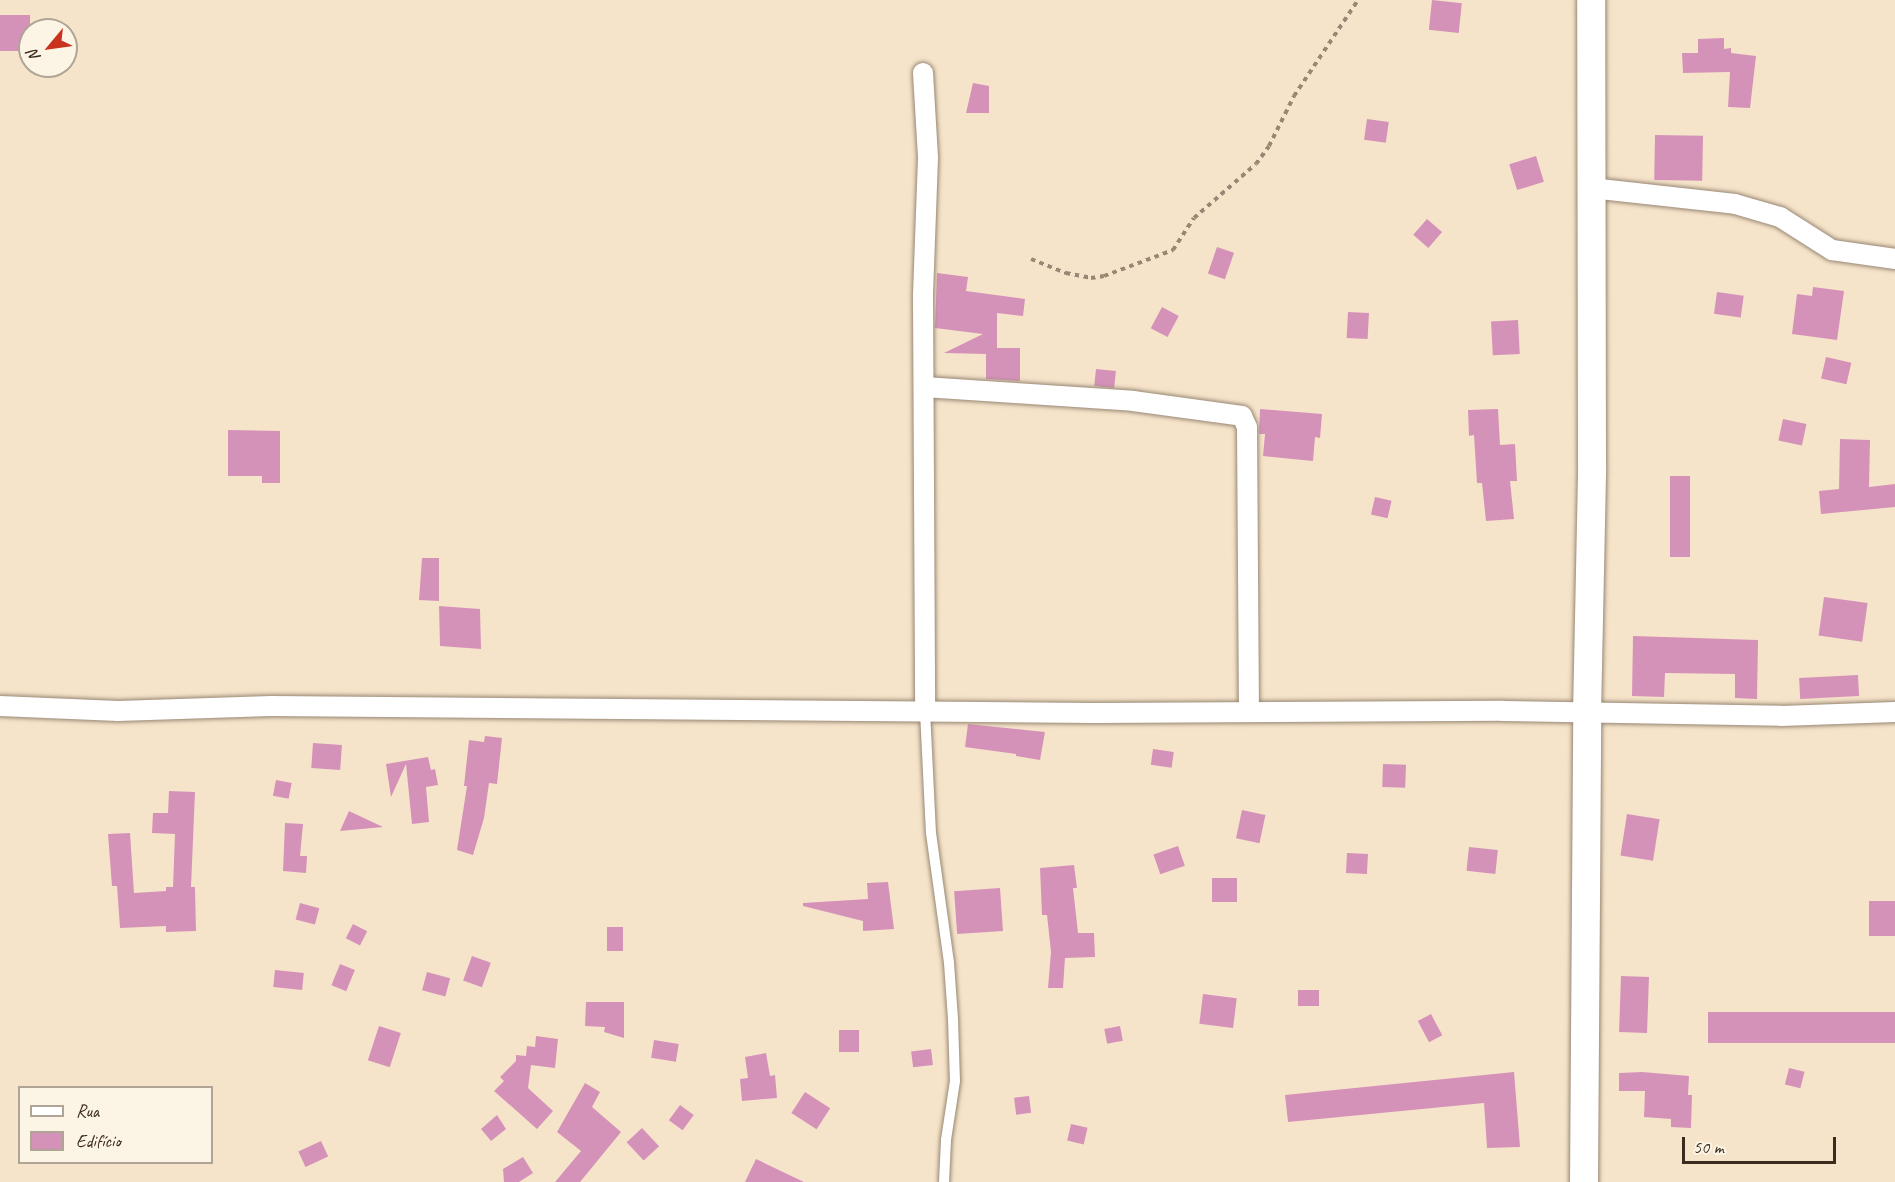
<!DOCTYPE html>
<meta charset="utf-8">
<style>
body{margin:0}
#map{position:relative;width:1895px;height:1182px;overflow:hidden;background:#f6e4ca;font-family:Caveat,sans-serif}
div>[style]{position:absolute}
.building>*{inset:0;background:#d592b9;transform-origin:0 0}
.path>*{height:4px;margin-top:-2px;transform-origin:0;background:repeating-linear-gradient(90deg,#988774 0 4.5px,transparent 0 9px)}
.roads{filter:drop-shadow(0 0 2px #988774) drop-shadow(0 0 2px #988774)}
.lane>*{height:10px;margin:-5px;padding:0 5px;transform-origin:5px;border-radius:5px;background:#fff}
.street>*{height:20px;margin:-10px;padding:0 10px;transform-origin:10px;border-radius:10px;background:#fff}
.secondary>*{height:28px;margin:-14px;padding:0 14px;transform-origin:14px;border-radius:14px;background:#fff}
span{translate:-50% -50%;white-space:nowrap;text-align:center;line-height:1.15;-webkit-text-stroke:4.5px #fcf5e5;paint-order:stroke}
.legend{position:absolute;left:18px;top:1086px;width:195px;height:78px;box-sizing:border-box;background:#fcf5e5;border:2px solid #afa495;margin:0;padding:8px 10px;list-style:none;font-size:18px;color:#3b2a1e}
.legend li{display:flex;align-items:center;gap:12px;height:30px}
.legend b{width:30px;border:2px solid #afa495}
.north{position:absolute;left:18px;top:18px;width:60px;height:60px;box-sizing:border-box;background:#fcf5e5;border:2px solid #afa495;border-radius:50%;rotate:241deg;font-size:16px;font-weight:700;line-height:24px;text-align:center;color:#3b2a1e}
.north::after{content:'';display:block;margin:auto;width:21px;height:27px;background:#c8321e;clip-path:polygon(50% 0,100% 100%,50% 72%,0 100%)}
.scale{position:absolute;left:1682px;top:1137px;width:154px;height:27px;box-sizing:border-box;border:3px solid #3b2a1e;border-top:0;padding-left:8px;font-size:18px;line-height:21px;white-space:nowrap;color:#3b2a1e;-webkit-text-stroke:4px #fcf5e5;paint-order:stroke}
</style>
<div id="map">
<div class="building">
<i style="left:1432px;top:0;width:30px;height:30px;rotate:6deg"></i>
<i style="left:0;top:15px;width:30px;height:36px"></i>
<i style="clip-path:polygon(1724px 38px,1724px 49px,1731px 48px,1731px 53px,1756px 56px,1750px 108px,1728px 107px,1730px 72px,1683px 73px,1682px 53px,1698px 53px,1698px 39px)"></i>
<i style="clip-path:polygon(973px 83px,989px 86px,989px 113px,966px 113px)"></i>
<i style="left:1367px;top:119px;width:22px;height:21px;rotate:8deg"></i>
<i style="left:1655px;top:135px;width:48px;height:45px;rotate:1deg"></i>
<i style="left:1536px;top:156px;width:27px;height:28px;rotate:73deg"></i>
<i style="left:1427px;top:219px;width:20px;height:21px;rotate:41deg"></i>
<i style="left:1217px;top:247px;width:18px;height:28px;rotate:19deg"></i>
<i style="clip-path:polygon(937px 273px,968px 277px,966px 291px,1025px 299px,1023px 316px,997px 313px,997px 348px,1020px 348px,1020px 381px,986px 379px,986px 354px,944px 353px,983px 334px,935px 328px)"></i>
<i style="clip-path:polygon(1813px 287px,1844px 291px,1837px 340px,1792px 334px,1797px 294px,1812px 296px)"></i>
<i style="left:1717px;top:292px;width:27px;height:22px;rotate:8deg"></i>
<i style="left:1162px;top:307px;width:19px;height:24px;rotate:28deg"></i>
<i style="left:1348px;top:312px;width:21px;height:26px;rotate:3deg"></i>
<i style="left:1518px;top:320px;width:34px;height:27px;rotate:87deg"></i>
<i style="left:1826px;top:357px;width:26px;height:22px;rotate:13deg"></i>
<i style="left:1096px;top:369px;width:20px;height:17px;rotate:6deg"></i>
<i style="clip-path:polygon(1260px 409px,1322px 414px,1320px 438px,1315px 437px,1313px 461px,1263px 456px,1265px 434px,1259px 434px)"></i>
<i style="clip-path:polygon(1498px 409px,1500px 445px,1515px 444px,1517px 481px,1510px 481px,1514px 519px,1486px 521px,1482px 483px,1477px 483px,1474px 435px,1469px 436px,1468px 410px)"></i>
<i style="left:1783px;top:419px;width:24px;height:22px;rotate:12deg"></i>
<i style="clip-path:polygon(228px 430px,280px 431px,280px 483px,262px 483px,262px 476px,228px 476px)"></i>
<i style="clip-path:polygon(1840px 439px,1870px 440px,1869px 487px,1895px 484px,1895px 507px,1821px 514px,1819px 491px,1839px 489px)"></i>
<i style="left:1670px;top:476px;width:20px;height:81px"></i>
<i style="left:1375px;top:497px;width:17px;height:18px;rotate:13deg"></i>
<i style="clip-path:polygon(422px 558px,439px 558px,439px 601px,419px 600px)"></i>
<i style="left:1824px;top:597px;width:44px;height:39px;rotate:8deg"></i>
<i style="clip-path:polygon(439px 606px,480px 609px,481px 649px,440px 646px)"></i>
<i style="clip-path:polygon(1633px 636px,1758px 640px,1757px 699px,1735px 698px,1735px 674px,1665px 673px,1664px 697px,1632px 696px)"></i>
<i style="left:1858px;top:675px;width:21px;height:59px;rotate:87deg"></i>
<i style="clip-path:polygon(968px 724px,1045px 732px,1040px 760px,1016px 756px,1016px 754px,965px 747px)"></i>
<i style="clip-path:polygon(485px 736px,502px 738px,497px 784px,489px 783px,484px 818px,473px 855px,457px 850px,467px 786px,464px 786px,469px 740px,484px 742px)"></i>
<i style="left:313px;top:743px;width:29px;height:25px;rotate:4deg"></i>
<i style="left:1153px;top:749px;width:21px;height:16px;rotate:8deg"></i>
<i style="clip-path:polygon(428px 757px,431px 770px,435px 769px,438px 785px,426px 787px,429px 822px,412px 824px,406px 764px,391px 797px,386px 764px)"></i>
<i style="left:1383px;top:764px;width:23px;height:23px;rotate:2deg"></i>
<i style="left:276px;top:780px;width:16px;height:16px;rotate:11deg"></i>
<i style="clip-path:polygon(169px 791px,195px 792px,191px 887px,195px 887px,196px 931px,166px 932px,166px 926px,120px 928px,117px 886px,112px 886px,108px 834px,130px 833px,134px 893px,166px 891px,166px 887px,173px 887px,175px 834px,152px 833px,153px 813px,168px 813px)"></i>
<i style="left:1242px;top:810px;width:24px;height:29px;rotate:12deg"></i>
<i style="clip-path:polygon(349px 811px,383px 827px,340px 831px)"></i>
<i style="left:1627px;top:814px;width:33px;height:42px;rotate:9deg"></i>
<i style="clip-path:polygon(285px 823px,303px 824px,300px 856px,307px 856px,306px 873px,283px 871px)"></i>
<i style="left:1178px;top:846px;width:21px;height:26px;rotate:71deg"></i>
<i style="left:1469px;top:847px;width:29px;height:24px;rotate:6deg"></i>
<i style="left:1347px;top:853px;width:21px;height:20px;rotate:3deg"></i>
<i style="clip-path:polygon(1074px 865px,1077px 888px,1073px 888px,1078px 933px,1094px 933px,1095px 957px,1065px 958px,1063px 988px,1048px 988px,1051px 952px,1047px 915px,1042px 915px,1040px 868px)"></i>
<i style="left:1212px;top:878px;width:25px;height:24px"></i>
<i style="clip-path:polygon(888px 882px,894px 929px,863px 931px,863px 921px,803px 906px,803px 903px,868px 899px,867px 883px)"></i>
<i style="left:1000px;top:888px;width:43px;height:46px;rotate:86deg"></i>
<i style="left:1895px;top:901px;width:35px;height:26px;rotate:90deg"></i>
<i style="left:300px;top:903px;width:20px;height:17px;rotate:15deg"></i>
<i style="left:353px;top:924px;width:16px;height:16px;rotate:27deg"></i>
<i style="left:607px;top:927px;width:16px;height:24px"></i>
<i style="left:472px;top:956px;width:20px;height:26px;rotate:20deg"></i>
<i style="left:340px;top:964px;width:16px;height:23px;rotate:22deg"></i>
<i style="left:275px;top:970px;width:29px;height:17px;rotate:6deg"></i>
<i style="left:427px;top:972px;width:24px;height:19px;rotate:15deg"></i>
<i style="left:1621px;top:976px;width:28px;height:56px;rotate:2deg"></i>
<i style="left:1298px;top:990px;width:21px;height:16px"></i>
<i style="left:1203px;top:994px;width:34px;height:30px;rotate:7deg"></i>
<i style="clip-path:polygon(586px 1002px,624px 1002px,624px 1038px,604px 1032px,605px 1027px,585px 1026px)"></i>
<i style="left:1708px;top:1012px;width:187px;height:31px"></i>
<i style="left:1431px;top:1014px;width:24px;height:15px;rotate:62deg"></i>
<i style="left:379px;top:1026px;width:23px;height:36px;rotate:18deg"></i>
<i style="left:1120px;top:1026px;width:15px;height:16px;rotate:79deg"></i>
<i style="left:839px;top:1030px;width:20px;height:22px"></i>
<i style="clip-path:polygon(536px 1036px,558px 1039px,555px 1068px,531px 1065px,528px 1088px,553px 1111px,537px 1129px,494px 1091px,504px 1081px,500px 1077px,516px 1061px,516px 1055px,526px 1056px,527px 1046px,535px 1047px)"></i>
<i style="left:654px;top:1040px;width:25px;height:18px;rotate:9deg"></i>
<i style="left:931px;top:1049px;width:16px;height:20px;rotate:83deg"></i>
<i style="clip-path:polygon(766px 1053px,770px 1076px,775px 1075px,777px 1098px,742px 1101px,740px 1079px,748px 1078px,745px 1057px)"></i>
<i style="left:1789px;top:1068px;width:16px;height:17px;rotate:14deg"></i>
<i style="clip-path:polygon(1514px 1072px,1520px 1147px,1487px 1148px,1484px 1103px,1288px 1122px,1285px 1095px)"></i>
<i style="clip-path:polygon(1642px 1072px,1689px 1076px,1688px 1095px,1692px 1095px,1691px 1128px,1671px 1127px,1671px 1119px,1644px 1117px,1645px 1091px,1619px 1091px,1619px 1073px)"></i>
<i style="clip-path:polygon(585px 1083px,600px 1092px,592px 1107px,621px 1132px,580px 1182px,555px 1182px,581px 1151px,557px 1132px)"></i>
<i style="left:805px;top:1092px;width:30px;height:25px;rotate:33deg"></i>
<i style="left:1029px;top:1096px;width:17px;height:15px;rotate:83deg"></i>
<i style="left:680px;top:1105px;width:17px;height:19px;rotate:36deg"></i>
<i style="clip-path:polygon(497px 1115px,506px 1129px,491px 1141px,481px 1129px)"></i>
<i style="left:1071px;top:1124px;width:17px;height:17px;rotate:13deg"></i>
<i style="left:642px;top:1128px;width:25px;height:21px;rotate:47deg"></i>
<i style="left:321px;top:1141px;width:17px;height:25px;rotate:65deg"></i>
<i style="clip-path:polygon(523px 1157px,533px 1173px,519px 1182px,504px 1182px,503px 1169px)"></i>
<i style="clip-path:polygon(756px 1159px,804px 1182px,745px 1182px)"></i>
</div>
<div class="path">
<i style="left:1031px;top:259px;width:38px;rotate:22deg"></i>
<i style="left:1066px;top:273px;width:25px;rotate:11deg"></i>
<i style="left:1091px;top:278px;width:13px;rotate:-9deg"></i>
<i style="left:1104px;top:276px;width:74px;rotate:-20.6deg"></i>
<i style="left:1173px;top:250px;width:38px;rotate:-57deg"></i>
<i style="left:1194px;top:218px;width:82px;rotate:-41.1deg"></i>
<i style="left:1256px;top:164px;width:22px;rotate:-54deg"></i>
<i style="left:1269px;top:146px;width:56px;rotate:-63.4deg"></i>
<i style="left:1294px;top:96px;width:115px;rotate:-56.3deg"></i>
</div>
<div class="roads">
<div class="lane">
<i style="left:925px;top:711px;width:122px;rotate:87.2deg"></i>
<i style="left:931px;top:833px;width:131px;rotate:82.1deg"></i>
<i style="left:949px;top:963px;width:56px;rotate:85.9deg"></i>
<i style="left:953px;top:1019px;width:62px;rotate:88.2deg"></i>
<i style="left:955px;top:1081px;width:60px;rotate:98.7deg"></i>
<i style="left:946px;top:1140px;width:42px;rotate:92.7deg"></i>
</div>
<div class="street">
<i style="left:923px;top:73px;width:85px;rotate:86.6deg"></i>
<i style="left:928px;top:158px;width:139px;rotate:92.1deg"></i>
<i style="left:923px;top:297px;width:414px;rotate:89.7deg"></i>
<i style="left:1591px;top:188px;width:145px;rotate:6.3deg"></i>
<i style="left:1735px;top:204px;width:47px;rotate:16.1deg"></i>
<i style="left:1780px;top:217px;width:62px;rotate:32.4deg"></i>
<i style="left:1832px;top:250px;width:64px;rotate:8.1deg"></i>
<i style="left:924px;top:387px;width:209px;rotate:3.8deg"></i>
<i style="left:1133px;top:401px;width:110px;rotate:7.8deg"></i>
<i style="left:1242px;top:416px;width:12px;rotate:66deg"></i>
<i style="left:1247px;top:427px;width:285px;rotate:89.6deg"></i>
<i style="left:0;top:706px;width:118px;rotate:2.4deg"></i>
<i style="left:118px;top:711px;width:153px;rotate:-1.9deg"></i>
<i style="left:271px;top:706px;width:823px;rotate:0.49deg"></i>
<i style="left:1094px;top:713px;width:409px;rotate:-0.3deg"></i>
<i style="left:1503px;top:711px;width:278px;rotate:1deg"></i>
<i style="left:1781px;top:716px;width:114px;rotate:-2deg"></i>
</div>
<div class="secondary">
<i style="left:1584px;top:1182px;width:468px;rotate:-89.6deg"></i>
<i style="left:1587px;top:714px;width:248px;rotate:-88.8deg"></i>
<i style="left:1592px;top:466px;width:466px;rotate:-90.1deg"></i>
</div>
</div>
<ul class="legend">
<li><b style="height:8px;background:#fff"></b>Rua</li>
<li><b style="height:16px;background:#d592b9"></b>Edifício</li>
</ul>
<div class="north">N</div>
<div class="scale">50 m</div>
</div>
